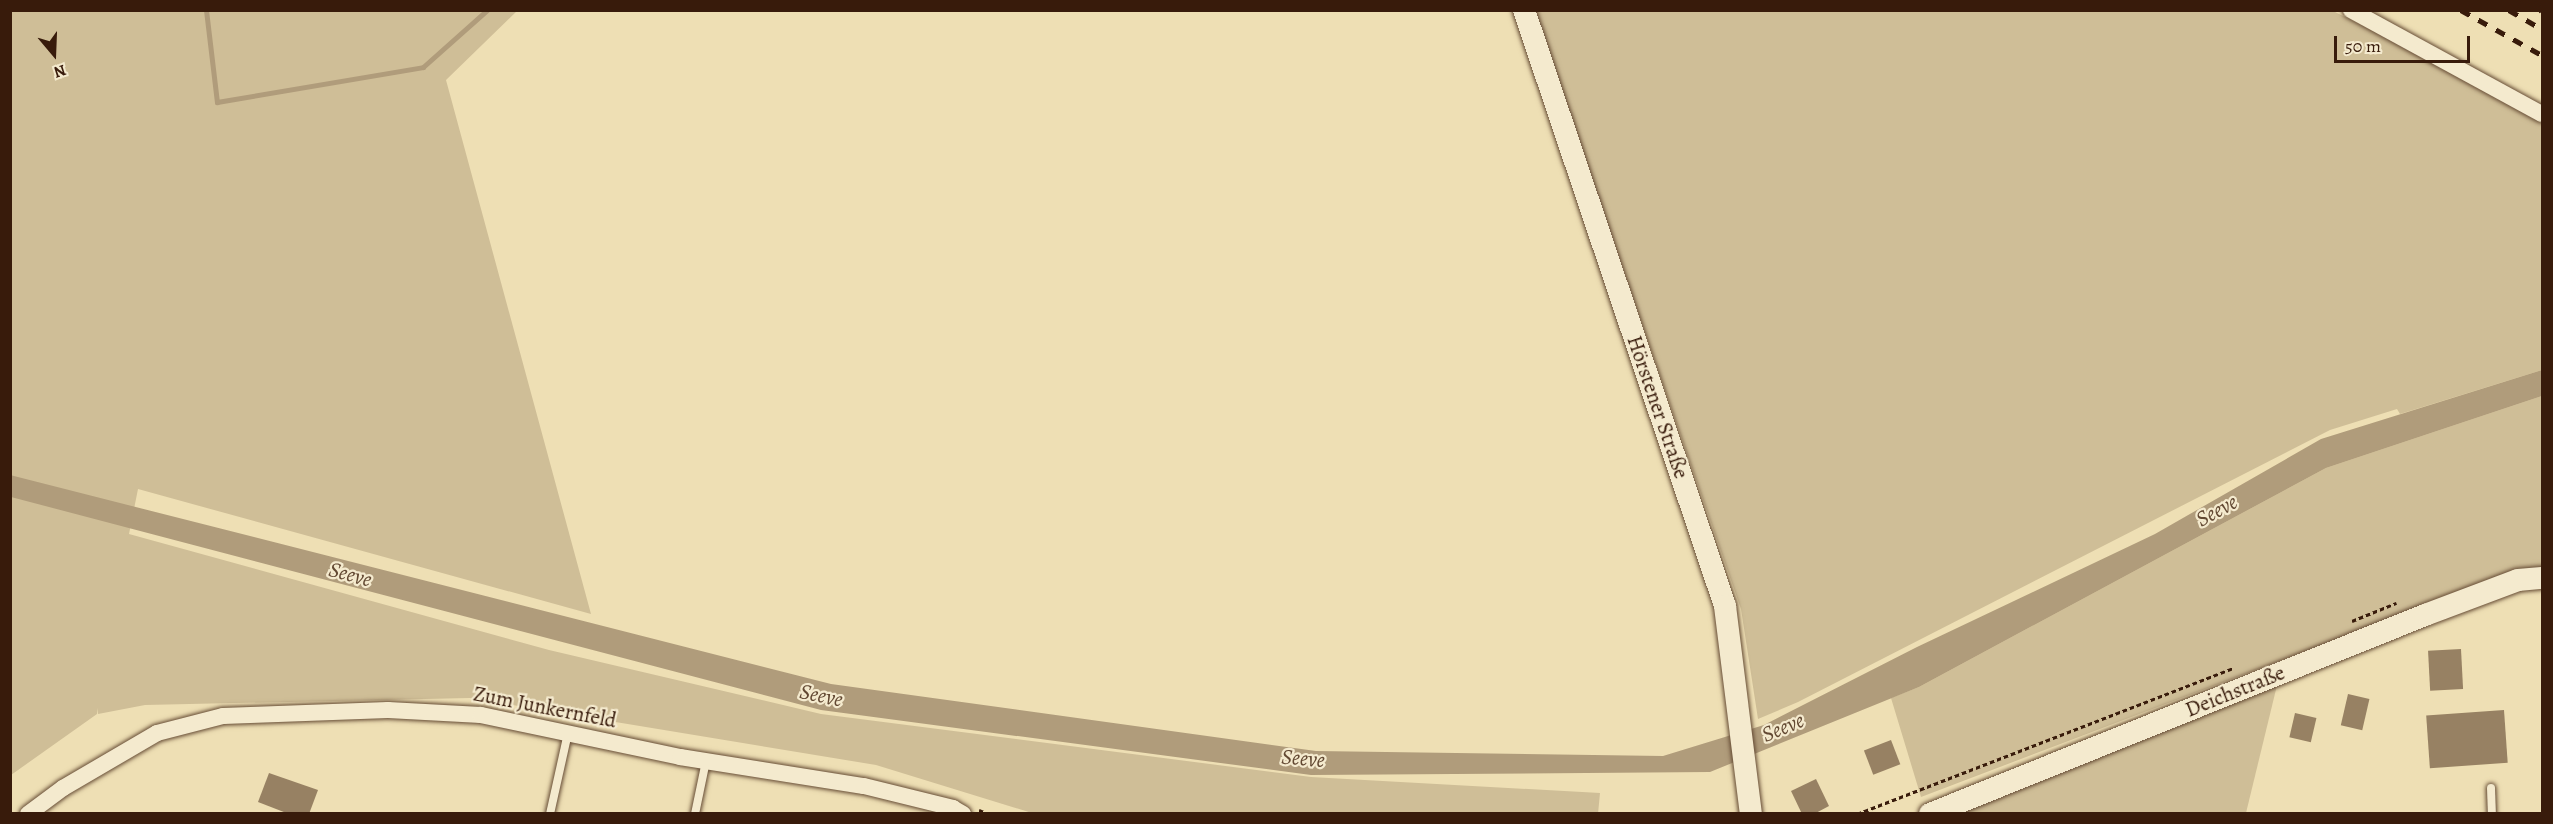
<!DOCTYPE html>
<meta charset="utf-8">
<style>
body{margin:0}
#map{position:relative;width:2553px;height:824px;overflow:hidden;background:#eedfb4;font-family:Alegreya,serif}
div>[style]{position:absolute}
.green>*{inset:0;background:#cfbe97}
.water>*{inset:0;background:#b09c7b}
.stream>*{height:5px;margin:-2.5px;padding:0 2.5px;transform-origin:2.5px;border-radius:2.5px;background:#b09c7b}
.building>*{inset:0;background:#978163;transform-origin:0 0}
.path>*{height:3px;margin-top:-1.5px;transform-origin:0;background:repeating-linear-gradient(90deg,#381b0b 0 4.5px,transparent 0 7.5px)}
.roads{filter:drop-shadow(0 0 2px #664c35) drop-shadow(0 0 2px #664c35)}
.lane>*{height:8px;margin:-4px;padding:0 4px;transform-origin:4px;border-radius:4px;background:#f4eace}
.street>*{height:16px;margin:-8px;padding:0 8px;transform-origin:8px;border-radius:8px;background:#f4eace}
.secondary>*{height:22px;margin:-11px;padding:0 11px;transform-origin:11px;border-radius:11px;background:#f4eace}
.rail>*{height:4.5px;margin-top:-2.25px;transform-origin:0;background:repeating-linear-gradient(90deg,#381b0b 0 10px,transparent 0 20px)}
span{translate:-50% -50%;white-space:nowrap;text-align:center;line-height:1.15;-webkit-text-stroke:4.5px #f4eace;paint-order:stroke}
.street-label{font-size:21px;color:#381b0b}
.water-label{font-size:22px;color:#624832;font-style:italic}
.frame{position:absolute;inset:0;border:12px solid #381b0b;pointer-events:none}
.north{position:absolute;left:24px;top:24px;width:60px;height:60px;-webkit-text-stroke:4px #f4eace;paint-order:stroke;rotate:161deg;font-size:16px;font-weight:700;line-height:24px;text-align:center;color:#381b0b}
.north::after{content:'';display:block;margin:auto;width:21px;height:27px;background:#381b0b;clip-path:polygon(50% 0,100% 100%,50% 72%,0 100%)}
.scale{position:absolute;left:2334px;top:36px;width:136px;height:27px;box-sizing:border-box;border:3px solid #381b0b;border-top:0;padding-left:8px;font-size:18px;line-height:21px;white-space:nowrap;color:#381b0b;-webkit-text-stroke:4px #f4eace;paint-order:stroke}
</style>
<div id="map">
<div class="green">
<i style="clip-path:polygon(518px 10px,446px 80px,591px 614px,138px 489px,129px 534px,549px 650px,821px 714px,1311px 777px,1600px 793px,1598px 814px,1032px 813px,876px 765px,470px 698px,145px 705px,98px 714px,98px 708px,97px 714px,11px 775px,11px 11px)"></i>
<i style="clip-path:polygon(1534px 11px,2333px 11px,2542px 115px,2542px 370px,2400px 414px,2397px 409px,2330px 430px,1798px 702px,1758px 719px,1741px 609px)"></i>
<i style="clip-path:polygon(2542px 396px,2542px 569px,2497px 578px,1921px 797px,1891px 698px,1919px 687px,2326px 468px)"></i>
<i style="clip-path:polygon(2280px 673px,2246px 813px,1956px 813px)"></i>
</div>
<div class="water">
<i style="clip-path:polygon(2542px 370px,2542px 396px,2326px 468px,1919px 687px,1710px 772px,1311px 775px,821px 710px,11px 497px,10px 475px,831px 684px,1316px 751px,1663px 756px,1764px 725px,1917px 647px,2155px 534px,2321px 439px)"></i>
</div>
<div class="stream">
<i style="left:206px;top:10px;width:93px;rotate:83.2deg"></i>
<i style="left:217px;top:102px;width:209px;rotate:-9.6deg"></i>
<i style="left:423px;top:67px;width:86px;rotate:-41.7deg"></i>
</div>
<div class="building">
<i style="left:2461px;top:649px;width:40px;height:33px;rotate:87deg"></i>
<i style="left:2348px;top:694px;width:22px;height:32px;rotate:13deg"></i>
<i style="left:2504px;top:710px;width:53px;height:78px;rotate:86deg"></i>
<i style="left:2295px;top:713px;width:22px;height:25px;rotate:13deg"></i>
<i style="left:1891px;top:740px;width:26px;height:29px;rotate:69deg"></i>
<i style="clip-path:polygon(269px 773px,318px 790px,309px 814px,289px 814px,258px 802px)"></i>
<i style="clip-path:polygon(1816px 779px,1829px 806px,1814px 814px,1802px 814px,1791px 791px)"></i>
</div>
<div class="path">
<i style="left:2352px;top:621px;width:48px;rotate:-22.2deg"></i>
<i style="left:979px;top:810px;width:11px;rotate:22deg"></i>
<i style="left:1857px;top:814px;width:404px;rotate:-21.2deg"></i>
</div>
<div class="roads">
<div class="lane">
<i style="left:2491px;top:788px;width:26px;rotate:88deg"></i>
<i style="left:550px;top:814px;width:83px;rotate:-77.5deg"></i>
<i style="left:695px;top:814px;width:54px;rotate:-78.3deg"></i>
</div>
<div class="street">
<i style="left:2351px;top:10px;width:217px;rotate:28.6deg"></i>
<i style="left:28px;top:814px;width:44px;rotate:-36.6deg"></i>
<i style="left:63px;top:788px;width:109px;rotate:-30.3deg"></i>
<i style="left:157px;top:733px;width:68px;rotate:-14.4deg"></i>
<i style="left:223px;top:716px;width:165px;rotate:-2.1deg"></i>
<i style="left:388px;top:710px;width:93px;rotate:3.1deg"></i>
<i style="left:481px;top:715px;width:203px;rotate:11.9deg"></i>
<i style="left:680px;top:757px;width:186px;rotate:9deg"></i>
<i style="left:864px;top:786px;width:92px;rotate:13.9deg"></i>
<i style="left:953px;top:808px;width:12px;rotate:31deg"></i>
</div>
<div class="secondary">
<i style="left:1524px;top:10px;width:629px;rotate:71.36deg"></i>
<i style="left:1725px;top:606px;width:210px;rotate:82.9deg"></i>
<i style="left:1930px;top:814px;width:534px;rotate:-21.9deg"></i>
<i style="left:2425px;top:615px;width:99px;rotate:-20.6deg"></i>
<i style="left:2518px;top:580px;width:24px;rotate:-5deg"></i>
</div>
</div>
<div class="rail">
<i style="left:2461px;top:10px;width:93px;rotate:29.1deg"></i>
<i style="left:2509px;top:10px;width:38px;rotate:30deg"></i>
<i style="left:2541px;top:10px;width:2px;rotate:63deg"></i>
</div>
<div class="street-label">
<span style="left:1658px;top:407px;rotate:71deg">Hörstener Straße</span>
<span style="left:2235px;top:691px;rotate:-22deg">Deichstraße</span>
<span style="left:545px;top:707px;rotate:11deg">Zum Junkernfeld</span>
</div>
<div class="water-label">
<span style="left:2217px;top:511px;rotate:-29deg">Seeve</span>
<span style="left:350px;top:575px;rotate:15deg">Seeve</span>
<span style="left:821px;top:696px;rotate:12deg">Seeve</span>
<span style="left:1783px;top:728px;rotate:-23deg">Seeve</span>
<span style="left:1303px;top:759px;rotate:5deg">Seeve</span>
</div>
<div class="frame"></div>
<div class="north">N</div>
<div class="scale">50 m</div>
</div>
